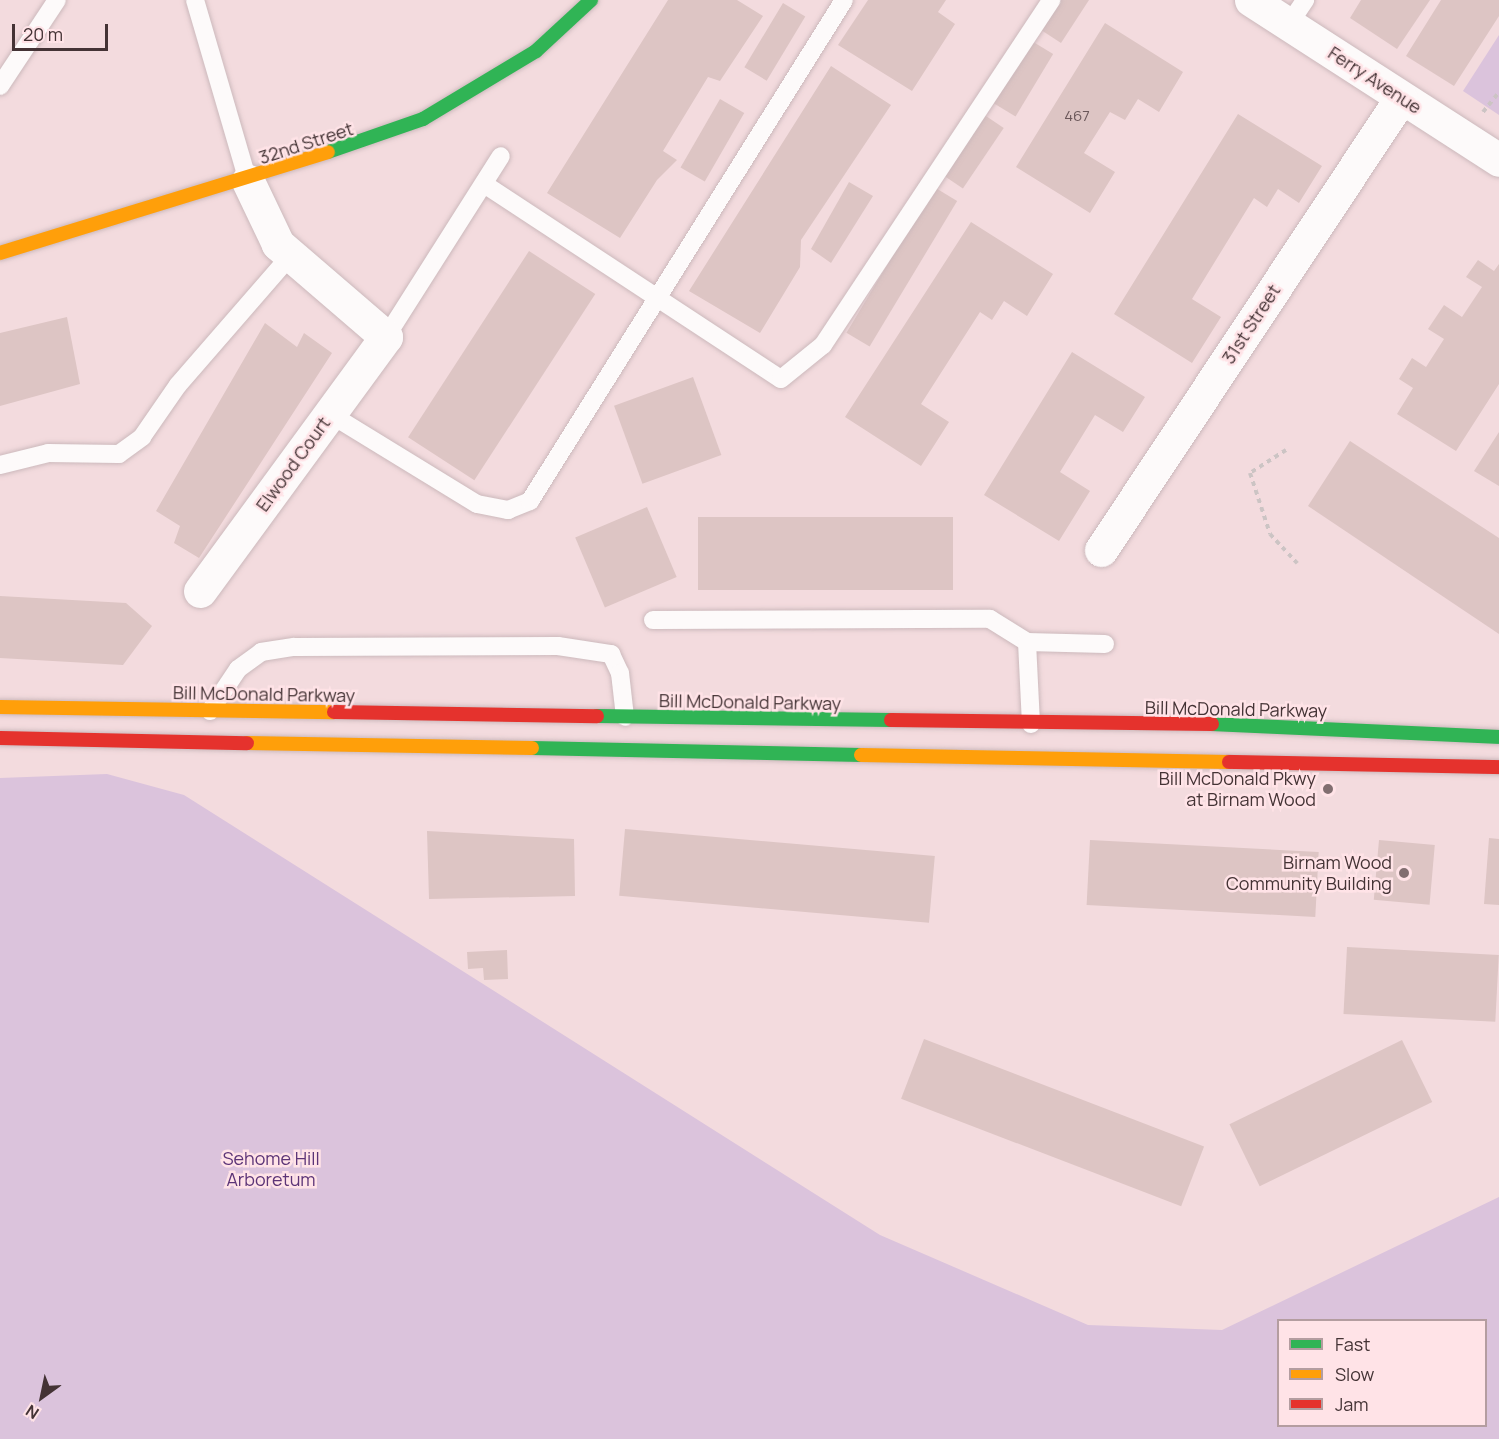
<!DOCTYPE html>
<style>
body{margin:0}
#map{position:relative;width:1499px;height:1439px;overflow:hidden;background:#f3dbde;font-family:Manrope,sans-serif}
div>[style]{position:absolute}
.green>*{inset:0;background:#dbc3dc}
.building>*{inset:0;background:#ddc5c4;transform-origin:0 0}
.path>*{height:4px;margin-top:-2px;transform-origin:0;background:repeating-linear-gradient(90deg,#ccc4c4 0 4.5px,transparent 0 9px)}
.roads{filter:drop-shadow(0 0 2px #ccb9bc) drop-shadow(0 0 2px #ccb9bc)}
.lane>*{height:18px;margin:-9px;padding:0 9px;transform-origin:9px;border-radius:9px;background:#fdfafa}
.street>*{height:33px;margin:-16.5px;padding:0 16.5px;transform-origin:16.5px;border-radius:16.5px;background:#fdfafa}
.fast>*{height:14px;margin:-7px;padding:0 7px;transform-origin:7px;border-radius:7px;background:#30b455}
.slow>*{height:14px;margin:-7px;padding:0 7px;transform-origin:7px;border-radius:7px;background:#ff9f0a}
.jam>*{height:14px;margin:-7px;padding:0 7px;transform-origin:7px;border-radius:7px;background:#e5322d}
.dots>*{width:16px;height:16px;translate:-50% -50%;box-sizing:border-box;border:3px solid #ffe3e7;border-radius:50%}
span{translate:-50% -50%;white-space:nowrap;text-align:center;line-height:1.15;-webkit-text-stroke:5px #ffe3e7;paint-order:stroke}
.number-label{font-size:15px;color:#6b585a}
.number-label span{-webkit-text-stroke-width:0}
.street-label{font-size:18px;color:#443335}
.poi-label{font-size:18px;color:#443335}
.right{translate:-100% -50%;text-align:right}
.park-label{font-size:18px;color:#5c3477}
.legend{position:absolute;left:1277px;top:1319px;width:210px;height:108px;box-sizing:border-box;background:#ffe3e7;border:2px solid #b49da0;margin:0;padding:8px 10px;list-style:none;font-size:18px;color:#443335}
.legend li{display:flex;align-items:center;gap:12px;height:30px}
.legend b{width:30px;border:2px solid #b49da0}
.north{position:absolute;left:12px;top:1367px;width:60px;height:60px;-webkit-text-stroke:4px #ffe3e7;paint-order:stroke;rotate:213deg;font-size:16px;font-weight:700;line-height:24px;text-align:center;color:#443335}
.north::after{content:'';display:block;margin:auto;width:21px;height:27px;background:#443335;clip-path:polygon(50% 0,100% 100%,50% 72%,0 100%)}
.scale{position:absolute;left:12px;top:24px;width:96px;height:27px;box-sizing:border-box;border:3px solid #443335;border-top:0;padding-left:8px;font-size:18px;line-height:21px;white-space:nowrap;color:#443335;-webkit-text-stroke:4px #ffe3e7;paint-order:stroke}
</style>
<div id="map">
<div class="green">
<i style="clip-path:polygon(1499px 35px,1499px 115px,1463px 91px)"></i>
<i style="clip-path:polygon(evenodd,107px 774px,184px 795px,880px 1235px,1088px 1325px,1222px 1330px,1499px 1197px,1499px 1439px,0 1439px,0 778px,107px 774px,1278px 1320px,1486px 1320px,1486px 1426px,1278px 1426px,1278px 1320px)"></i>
</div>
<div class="building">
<i style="clip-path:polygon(668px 0,737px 0,763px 16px,720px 81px,708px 77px,663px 151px,677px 160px,657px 180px,620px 238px,547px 193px)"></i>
<i style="clip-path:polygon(868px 0,946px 0,938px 12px,955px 24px,912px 91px,838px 45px)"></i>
<i style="clip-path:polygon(1056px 0,1089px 0,1061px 43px,1038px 28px)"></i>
<i style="clip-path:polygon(1361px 0,1430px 0,1397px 49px,1350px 18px)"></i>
<i style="clip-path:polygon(1441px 0,1499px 0,1499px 16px,1454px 86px,1406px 56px)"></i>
<i style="left:783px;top:3px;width:26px;height:75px;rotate:31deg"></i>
<i style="clip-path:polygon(1105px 23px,1183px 72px,1159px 112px,1138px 99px,1125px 120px,1110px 112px,1084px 153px,1115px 172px,1090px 213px,1016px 167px)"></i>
<i style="left:1030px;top:40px;width:27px;height:73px;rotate:31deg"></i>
<i style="clip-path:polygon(831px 66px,891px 105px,801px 240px,800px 267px,760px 333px,689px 291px)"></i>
<i style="left:720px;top:99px;width:28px;height:79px;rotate:30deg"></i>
<i style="left:983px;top:114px;width:25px;height:73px;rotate:34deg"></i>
<i style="clip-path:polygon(1238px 114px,1322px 166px,1299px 203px,1278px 189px,1267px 207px,1254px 198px,1192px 299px,1221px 317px,1192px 363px,1114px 314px)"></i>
<i style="clip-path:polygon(849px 182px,873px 196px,831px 263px,811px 249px)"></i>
<i style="left:934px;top:187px;width:27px;height:170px;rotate:31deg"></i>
<i style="clip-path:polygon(971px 222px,1053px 274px,1027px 316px,1004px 301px,992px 320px,980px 312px,921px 404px,949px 422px,921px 466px,845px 417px)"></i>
<i style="left:529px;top:251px;width:79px;height:222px;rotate:33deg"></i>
<i style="clip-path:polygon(1478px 260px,1494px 271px,1499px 264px,1499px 384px,1456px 451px,1397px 414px,1413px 388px,1399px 379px,1412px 358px,1426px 367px,1444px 339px,1428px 329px,1444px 305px,1462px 317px,1482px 287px,1466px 277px)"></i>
<i style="clip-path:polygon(67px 317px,80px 384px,0 406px,0 333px)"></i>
<i style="clip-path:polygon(265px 323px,297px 347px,304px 333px,332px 353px,199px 558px,174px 543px,180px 526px,156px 511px)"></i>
<i style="clip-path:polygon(1072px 352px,1145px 397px,1123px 432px,1095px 415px,1060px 472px,1090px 491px,1059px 541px,984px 495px)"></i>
<i style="left:693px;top:377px;width:83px;height:84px;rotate:70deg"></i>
<i style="clip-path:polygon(1499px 432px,1499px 486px,1474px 471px)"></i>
<i style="clip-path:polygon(1350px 441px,1499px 538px,1499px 634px,1308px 506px)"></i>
<i style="left:647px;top:507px;width:76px;height:78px;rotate:67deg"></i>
<i style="left:698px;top:517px;width:255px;height:73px"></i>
<i style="clip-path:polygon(0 596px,126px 603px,152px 626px,123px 665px,0 658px)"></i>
<i style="left:625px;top:829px;width:311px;height:67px;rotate:5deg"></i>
<i style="clip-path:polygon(427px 831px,574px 839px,575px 896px,429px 899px)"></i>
<i style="clip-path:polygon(1489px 838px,1499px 839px,1499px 905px,1484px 904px)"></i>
<i style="left:1090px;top:840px;width:229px;height:65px;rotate:3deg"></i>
<i style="left:1379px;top:840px;width:56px;height:60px;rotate:5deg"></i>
<i style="left:1347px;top:947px;width:152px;height:67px;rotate:3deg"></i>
<i style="clip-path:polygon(507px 950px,508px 979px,484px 980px,483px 968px,468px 969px,467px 952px)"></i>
<i style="left:924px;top:1039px;width:300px;height:64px;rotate:21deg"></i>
<i style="left:1402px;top:1040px;width:69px;height:192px;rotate:64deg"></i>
</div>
<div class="path">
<i style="left:1483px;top:112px;width:26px;rotate:-51deg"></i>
<i style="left:1286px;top:450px;width:43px;rotate:147.4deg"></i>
<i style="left:1250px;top:473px;width:64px;rotate:71.8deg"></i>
<i style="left:1270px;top:534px;width:40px;rotate:47deg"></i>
</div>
<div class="roads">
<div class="lane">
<i style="left:195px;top:0;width:189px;rotate:73.7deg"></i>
<i style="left:1289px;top:24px;width:29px;rotate:-56deg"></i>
<i style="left:0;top:86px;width:103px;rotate:-56.5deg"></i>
<i style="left:484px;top:184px;width:355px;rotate:33.3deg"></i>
<i style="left:781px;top:379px;width:54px;rotate:-39deg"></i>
<i style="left:823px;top:345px;width:414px;rotate:-56.5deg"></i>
<i style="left:386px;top:337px;width:214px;rotate:-57.6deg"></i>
<i style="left:330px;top:414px;width:172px;rotate:31.5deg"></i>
<i style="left:477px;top:504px;width:32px;rotate:11deg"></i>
<i style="left:508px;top:510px;width:24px;rotate:-22deg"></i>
<i style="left:530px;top:501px;width:591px;rotate:-57.92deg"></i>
<i style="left:0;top:465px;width:49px;rotate:-14deg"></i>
<i style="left:48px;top:453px;width:71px;rotate:0.8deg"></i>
<i style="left:119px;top:454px;width:29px;rotate:-36deg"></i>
<i style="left:142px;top:437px;width:63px;rotate:-55.3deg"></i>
<i style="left:178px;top:385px;width:172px;rotate:-49deg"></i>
<i style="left:653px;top:620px;width:337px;rotate:-0.2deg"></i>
<i style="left:990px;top:619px;width:44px;rotate:31.9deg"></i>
<i style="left:210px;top:711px;width:50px;rotate:-56.3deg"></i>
<i style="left:238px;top:669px;width:29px;rotate:-36deg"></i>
<i style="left:261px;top:652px;width:33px;rotate:-9deg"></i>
<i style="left:294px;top:647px;width:264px;rotate:-0.2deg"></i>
<i style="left:558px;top:646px;width:54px;rotate:8.6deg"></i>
<i style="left:611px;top:654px;width:21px;rotate:65deg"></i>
<i style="left:620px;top:673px;width:44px;rotate:83.5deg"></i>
<i style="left:1031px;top:724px;width:82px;rotate:-92.8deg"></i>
<i style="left:1027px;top:642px;width:78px;rotate:1.5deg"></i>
</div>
<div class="street">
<i style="left:1251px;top:0;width:295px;rotate:32.8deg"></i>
<i style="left:1101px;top:550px;width:542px;rotate:-56.43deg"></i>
<i style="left:200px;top:591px;width:315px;rotate:-53.8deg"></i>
<i style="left:386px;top:337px;width:143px;rotate:-139.3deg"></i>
<i style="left:278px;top:244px;width:70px;rotate:-115.5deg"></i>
</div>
<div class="fast">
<i style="left:328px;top:152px;width:101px;rotate:-19.2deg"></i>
<i style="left:423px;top:119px;width:132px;rotate:-31deg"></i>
<i style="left:536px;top:51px;width:75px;rotate:-42.8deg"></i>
<i style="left:597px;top:716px;width:294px;rotate:0.8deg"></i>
<i style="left:1212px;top:724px;width:287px;rotate:2.6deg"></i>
<i style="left:532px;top:748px;width:329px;rotate:1.2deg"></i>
</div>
<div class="slow">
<i style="left:0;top:253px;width:343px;rotate:-17.1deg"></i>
<i style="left:0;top:707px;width:334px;rotate:0.9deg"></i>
<i style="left:247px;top:743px;width:285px;rotate:1deg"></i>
<i style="left:861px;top:755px;width:368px;rotate:1.1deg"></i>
</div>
<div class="jam">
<i style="left:334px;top:712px;width:263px;rotate:0.9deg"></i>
<i style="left:891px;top:720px;width:321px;rotate:0.7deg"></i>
<i style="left:0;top:738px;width:247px;rotate:1.2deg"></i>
<i style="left:1229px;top:762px;width:270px;rotate:1.1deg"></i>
</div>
</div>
<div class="dots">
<i style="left:1328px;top:789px;background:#816e70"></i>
<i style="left:1404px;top:873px;background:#816e70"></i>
</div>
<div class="number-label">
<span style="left:1077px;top:116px">467</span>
</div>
<div class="street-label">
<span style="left:1375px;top:80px;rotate:33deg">Ferry Avenue</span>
<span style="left:306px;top:143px;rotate:-18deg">32nd Street</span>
<span style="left:1251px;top:324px;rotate:-57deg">31st Street</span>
<span style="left:293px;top:464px;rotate:-54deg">Elwood Court</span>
<span style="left:264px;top:694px;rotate:1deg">Bill McDonald Parkway</span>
<span style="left:750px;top:702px;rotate:1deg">Bill McDonald Parkway</span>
<span style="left:1236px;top:709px;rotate:1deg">Bill McDonald Parkway</span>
</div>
<div class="poi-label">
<span class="right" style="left:1316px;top:789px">Bill McDonald Pkwy<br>at Birnam Wood</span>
<span class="right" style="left:1392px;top:873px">Birnam Wood<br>Community Building</span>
</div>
<div class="park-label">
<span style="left:271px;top:1169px">Sehome Hill<br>Arboretum</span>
</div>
<ul class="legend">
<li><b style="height:8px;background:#30b455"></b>Fast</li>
<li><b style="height:8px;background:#ff9f0a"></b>Slow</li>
<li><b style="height:8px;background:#e5322d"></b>Jam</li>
</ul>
<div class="north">N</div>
<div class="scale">20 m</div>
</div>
